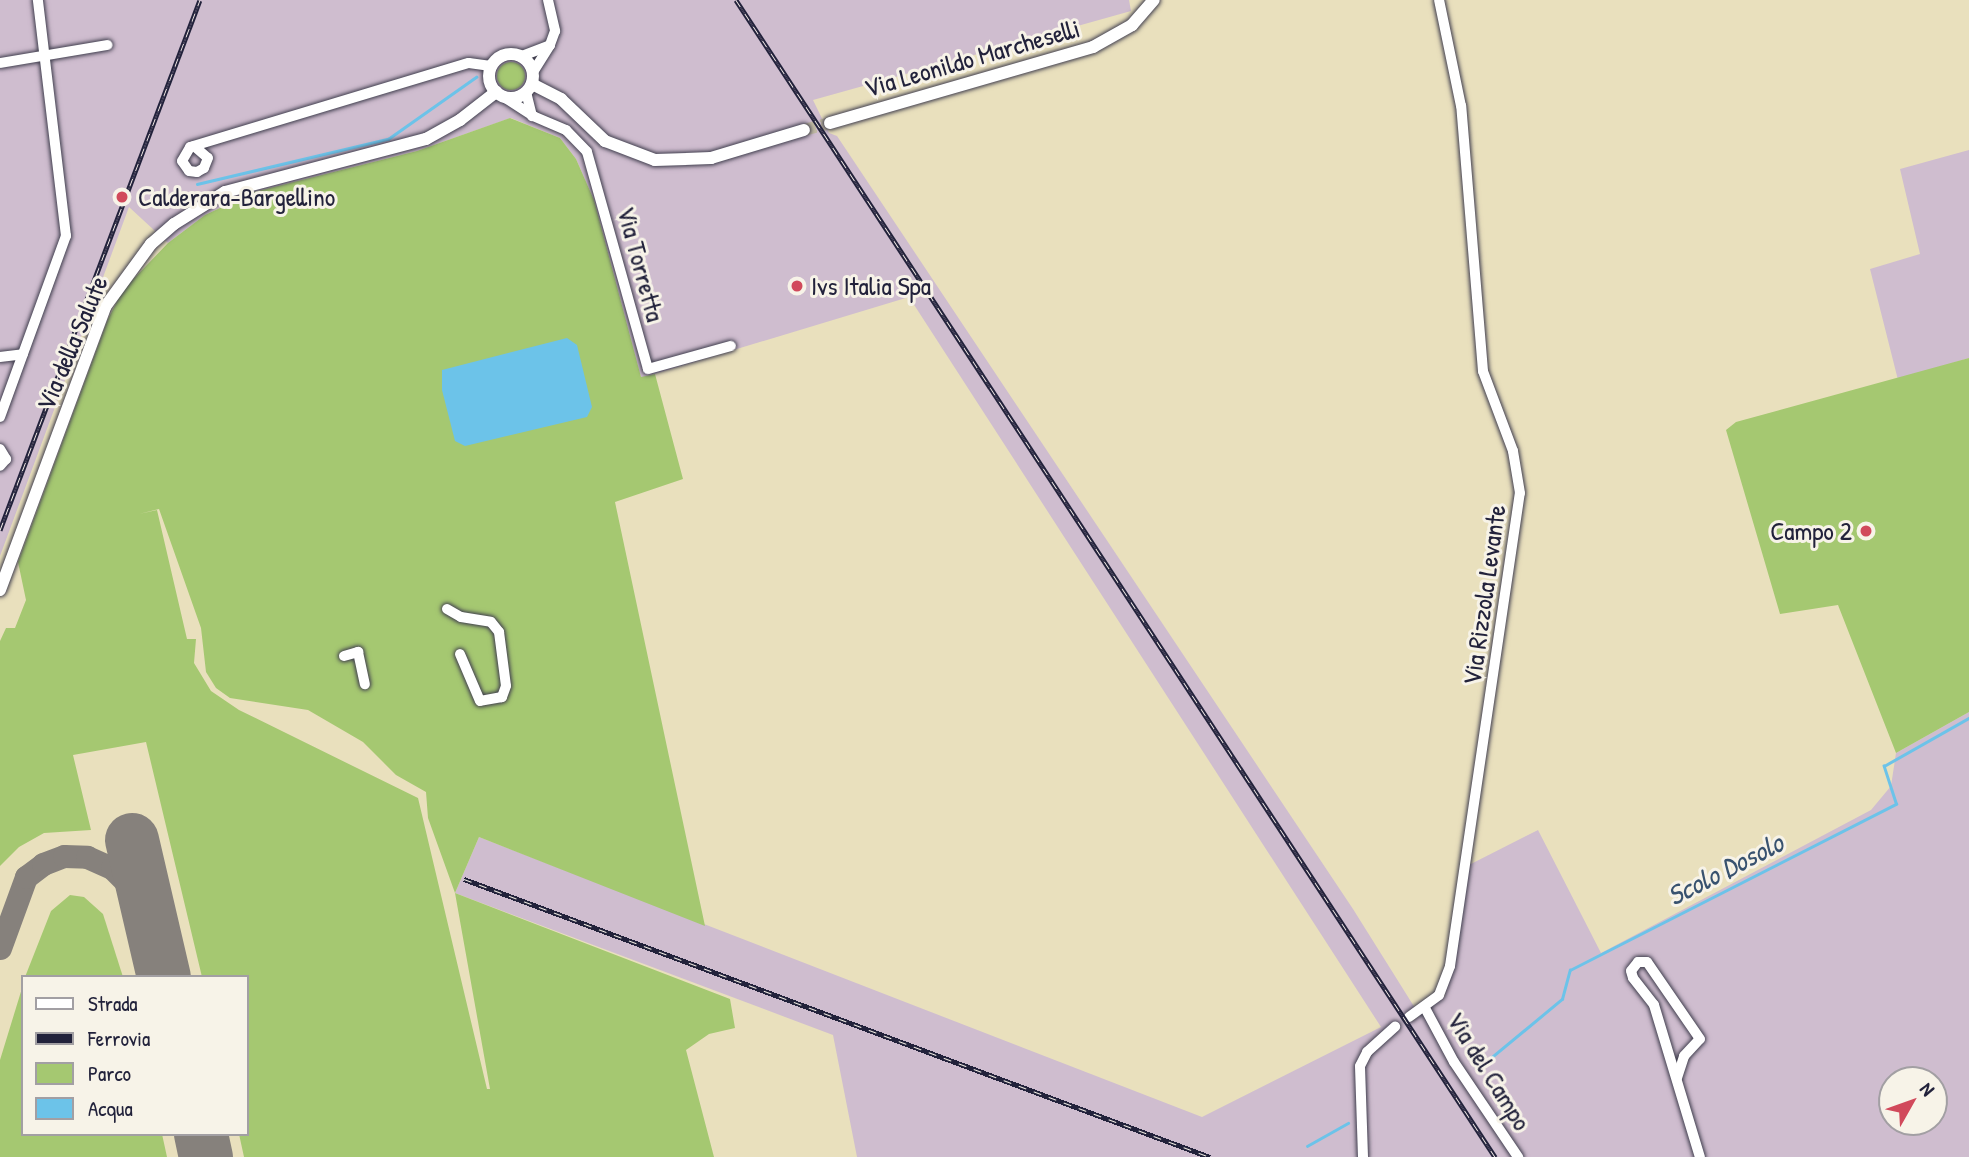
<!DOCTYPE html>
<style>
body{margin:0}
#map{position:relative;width:1969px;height:1157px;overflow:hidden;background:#e9e0bd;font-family:"Patrick Hand",sans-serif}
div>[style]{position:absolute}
.industrial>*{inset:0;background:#cfbdcf}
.green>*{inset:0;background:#a5c871}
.round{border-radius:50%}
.water>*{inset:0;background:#6cc3e9}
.stream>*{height:2.5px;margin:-1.25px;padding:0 1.25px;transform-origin:1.25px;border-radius:1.25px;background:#6cc3e9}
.taxiway>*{height:23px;margin:-11.5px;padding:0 11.5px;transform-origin:11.5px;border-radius:11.5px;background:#86817c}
.runway>*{height:54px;margin:-27px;padding:0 27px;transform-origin:27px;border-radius:27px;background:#86817c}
.tertiary-tunnel>*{height:12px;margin-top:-6px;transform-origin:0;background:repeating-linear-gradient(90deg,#c1baa3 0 12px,transparent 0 18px)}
.roads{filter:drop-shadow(0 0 2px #403e4e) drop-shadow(0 0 2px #403e4e)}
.minor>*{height:10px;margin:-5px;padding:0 5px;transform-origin:5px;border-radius:5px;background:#fff}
.tertiary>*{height:12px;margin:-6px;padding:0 6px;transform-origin:6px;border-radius:6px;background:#fff}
.tertiary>.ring{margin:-6px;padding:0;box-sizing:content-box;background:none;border:12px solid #fff;border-radius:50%}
.rail>*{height:5px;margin-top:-2.5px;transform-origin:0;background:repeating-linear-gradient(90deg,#f7f3e8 0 8px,#22223b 0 16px);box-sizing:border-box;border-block:2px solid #22223b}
.dots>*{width:19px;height:19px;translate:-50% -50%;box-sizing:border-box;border:4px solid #f7f3e8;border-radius:50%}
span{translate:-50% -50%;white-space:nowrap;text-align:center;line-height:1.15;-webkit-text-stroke:6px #f7f3e8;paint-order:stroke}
.street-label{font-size:26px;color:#22223b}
.poi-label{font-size:26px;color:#22223b}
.left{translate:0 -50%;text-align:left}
.right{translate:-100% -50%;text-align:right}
.water-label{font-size:28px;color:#38526f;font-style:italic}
.legend{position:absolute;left:21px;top:975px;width:228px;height:161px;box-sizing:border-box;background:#f7f3e8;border:2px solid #a29fa3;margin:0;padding:9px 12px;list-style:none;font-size:21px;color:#22223b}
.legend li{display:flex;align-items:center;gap:14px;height:35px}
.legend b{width:35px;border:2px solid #a29fa3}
.north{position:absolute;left:1878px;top:1066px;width:70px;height:70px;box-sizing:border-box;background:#f7f3e8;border:2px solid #a29fa3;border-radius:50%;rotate:50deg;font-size:19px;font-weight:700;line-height:28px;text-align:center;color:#22223b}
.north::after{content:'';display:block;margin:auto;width:24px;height:32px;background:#d1495b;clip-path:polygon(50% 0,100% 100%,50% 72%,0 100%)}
</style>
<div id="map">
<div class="industrial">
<i style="clip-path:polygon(evenodd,0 0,1129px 0,1131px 11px,813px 100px,829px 133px,837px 136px,1353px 909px,1415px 1008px,1407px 1013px,1413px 1021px,1445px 996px,1467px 866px,1538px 830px,1601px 953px,1871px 810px,1891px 786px,1896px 753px,1969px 712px,1969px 1157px,857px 1157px,833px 1035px,455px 893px,479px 837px,1202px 1117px,1381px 1027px,909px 297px,641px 378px,594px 200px,576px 159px,560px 138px,511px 118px,417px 151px,254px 192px,205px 215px,168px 243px,129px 207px,0 556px,0 0,1892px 1080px,1934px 1080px,1934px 1122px,1892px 1122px,1892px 1080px)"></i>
<i style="clip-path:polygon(1969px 150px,1969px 358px,1898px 380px,1870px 269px,1920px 254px,1900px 169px)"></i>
</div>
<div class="green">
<i class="round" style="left:497px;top:62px;width:28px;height:28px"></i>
<i style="clip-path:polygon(evenodd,510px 118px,560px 138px,576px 159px,594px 200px,641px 377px,655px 374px,683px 479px,615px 502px,705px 926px,479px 837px,455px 893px,730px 999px,735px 1028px,709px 1034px,686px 1050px,714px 1157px,244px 1157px,239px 1134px,247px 1134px,247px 977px,202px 977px,146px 742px,73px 755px,91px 830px,44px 833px,19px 847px,0 866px,0 641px,6px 628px,15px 628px,26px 600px,18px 562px,108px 319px,123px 290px,168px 243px,205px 215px,254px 192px,417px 151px,510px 118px,159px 509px,201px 628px,206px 672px,216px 688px,230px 698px,308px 710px,363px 742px,396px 775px,426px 792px,428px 818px,455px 893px,490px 1089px,487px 1089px,418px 798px,239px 710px,211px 691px,194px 663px,196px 639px,187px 639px,157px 510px,139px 514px,159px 509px)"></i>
<i style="clip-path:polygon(1969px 358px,1969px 712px,1896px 753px,1838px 605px,1780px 614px,1726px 430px,1736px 422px)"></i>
<i style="clip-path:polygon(70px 895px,84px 897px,103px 914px,123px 977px,25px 977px,51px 911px)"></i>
<i style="clip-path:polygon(23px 985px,23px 1134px,162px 1134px,167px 1157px,0 1157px,0 1060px)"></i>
</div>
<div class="water">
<i style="clip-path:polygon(567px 338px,577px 345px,592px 407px,587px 417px,465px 446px,455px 441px,442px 390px,442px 370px)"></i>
</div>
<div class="stream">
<i style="left:197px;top:184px;width:196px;rotate:-13.3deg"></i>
<i style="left:388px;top:139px;width:108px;rotate:-35.2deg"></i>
<i style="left:1481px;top:1066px;width:105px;rotate:-39.6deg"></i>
<i style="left:1562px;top:999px;width:30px;rotate:-75deg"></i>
<i style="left:1570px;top:970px;width:366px;rotate:-27deg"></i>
<i style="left:1896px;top:804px;width:40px;rotate:-108deg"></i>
<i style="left:1884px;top:766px;width:98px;rotate:-29.5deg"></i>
<i style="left:1307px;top:1146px;width:47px;rotate:-29.3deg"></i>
</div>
<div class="taxiway">
<i style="left:0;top:948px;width:76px;rotate:-69.9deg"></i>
<i style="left:26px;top:877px;width:21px;rotate:-37deg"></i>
<i style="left:43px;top:864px;width:22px;rotate:-21deg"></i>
<i style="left:64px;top:856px;width:23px;rotate:2deg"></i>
<i style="left:87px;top:857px;width:27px;rotate:24deg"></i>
<i style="left:112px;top:868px;width:34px;rotate:45deg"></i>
<i style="left:136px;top:892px;width:34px;rotate:64deg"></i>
</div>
<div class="runway">
<i style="left:132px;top:840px;width:141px;rotate:76.9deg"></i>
<i style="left:201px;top:1134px;width:24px;rotate:78deg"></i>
</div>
<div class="tertiary-tunnel">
<i style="left:804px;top:130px;width:27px;rotate:-15deg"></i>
</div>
<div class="roads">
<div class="minor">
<i style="left:548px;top:0;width:32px;rotate:77deg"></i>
<i style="left:555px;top:31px;width:15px;rotate:110deg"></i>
<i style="left:522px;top:56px;width:30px;rotate:-21deg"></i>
<i style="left:550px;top:45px;width:32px;rotate:122deg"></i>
<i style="left:0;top:63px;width:109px;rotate:-9.5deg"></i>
<i style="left:526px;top:92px;width:25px;rotate:76deg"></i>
<i style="left:504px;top:97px;width:35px;rotate:33deg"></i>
<i style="left:533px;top:116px;width:36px;rotate:23deg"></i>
<i style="left:566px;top:130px;width:30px;rotate:46deg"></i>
<i style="left:587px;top:152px;width:225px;rotate:74.3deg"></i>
<i style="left:648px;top:369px;width:86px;rotate:-15.5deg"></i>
<i style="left:194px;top:146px;width:18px;rotate:41deg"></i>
<i style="left:208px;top:158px;width:11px;rotate:112deg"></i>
<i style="left:204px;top:168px;width:8px;rotate:150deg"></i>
<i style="left:197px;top:172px;width:8px;rotate:-173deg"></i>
<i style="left:189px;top:171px;width:12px;rotate:-125deg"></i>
<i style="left:182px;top:161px;width:16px;rotate:-60deg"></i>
<i style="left:190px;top:147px;width:291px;rotate:-16.8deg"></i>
<i style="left:469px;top:63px;width:22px;rotate:8deg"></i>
<i style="left:0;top:357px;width:23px;rotate:-7deg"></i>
<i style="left:0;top:417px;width:193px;rotate:-70deg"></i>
<i style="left:66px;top:236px;width:238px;rotate:-96.8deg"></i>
<i style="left:0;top:449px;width:12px;rotate:59deg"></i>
<i style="left:6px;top:459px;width:9px;rotate:131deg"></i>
<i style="left:447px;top:609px;width:16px;rotate:30deg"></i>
<i style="left:461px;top:617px;width:30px;rotate:9deg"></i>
<i style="left:491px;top:622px;width:13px;rotate:51deg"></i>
<i style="left:499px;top:632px;width:54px;rotate:82.6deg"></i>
<i style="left:506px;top:686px;width:12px;rotate:110deg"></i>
<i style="left:502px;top:697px;width:22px;rotate:170deg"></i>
<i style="left:480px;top:701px;width:51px;rotate:-113.1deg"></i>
<i style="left:344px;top:656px;width:15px;rotate:-16deg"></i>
<i style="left:358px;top:652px;width:33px;rotate:78deg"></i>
<i style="left:1425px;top:1008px;width:61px;rotate:61.8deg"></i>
<i style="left:1454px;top:1062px;width:115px;rotate:56deg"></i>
<i style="left:1409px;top:1017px;width:37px;rotate:-36deg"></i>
<i style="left:1439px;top:995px;width:31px;rotate:-69deg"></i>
<i style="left:1450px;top:966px;width:478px;rotate:-81.6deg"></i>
<i style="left:1520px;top:493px;width:43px;rotate:-99.5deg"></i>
<i style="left:1513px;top:451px;width:85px;rotate:-110.6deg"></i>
<i style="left:1483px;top:371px;width:266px;rotate:-94.7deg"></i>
<i style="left:1461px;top:106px;width:108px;rotate:-101.7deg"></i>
<i style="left:1677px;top:1078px;width:23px;rotate:-72deg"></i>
<i style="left:1684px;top:1056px;width:23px;rotate:-47deg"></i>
<i style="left:1700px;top:1039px;width:93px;rotate:-124.5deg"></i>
<i style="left:1647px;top:962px;width:9px;rotate:180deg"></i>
<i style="left:1638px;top:962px;width:11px;rotate:128deg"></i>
<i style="left:1631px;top:971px;width:7px;rotate:74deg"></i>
<i style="left:1633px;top:978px;width:34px;rotate:52deg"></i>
<i style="left:1654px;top:1005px;width:159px;rotate:73.2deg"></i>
<i style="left:1363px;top:1157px;width:91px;rotate:-91.9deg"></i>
<i style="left:1360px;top:1066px;width:16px;rotate:-63deg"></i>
<i style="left:1367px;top:1052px;width:38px;rotate:-42deg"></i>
</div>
<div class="tertiary">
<i class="ring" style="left:489px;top:54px;width:32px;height:32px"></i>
<i style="left:532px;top:84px;width:33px;rotate:27deg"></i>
<i style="left:561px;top:99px;width:61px;rotate:43.7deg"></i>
<i style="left:605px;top:141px;width:53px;rotate:20.8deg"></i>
<i style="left:655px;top:160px;width:56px;rotate:-2deg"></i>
<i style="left:711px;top:158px;width:97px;rotate:-16.8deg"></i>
<i style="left:830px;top:123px;width:274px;rotate:-16.1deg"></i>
<i style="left:1093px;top:47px;width:45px;rotate:-29.4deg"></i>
<i style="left:1132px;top:25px;width:33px;rotate:-49deg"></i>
<i style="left:0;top:590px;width:302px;rotate:-69.6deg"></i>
<i style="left:105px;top:307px;width:78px;rotate:-53.9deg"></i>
<i style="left:151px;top:244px;width:30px;rotate:-41deg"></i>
<i style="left:174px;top:224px;width:60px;rotate:-32.1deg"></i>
<i style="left:225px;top:192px;width:208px;rotate:-14.8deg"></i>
<i style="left:426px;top:139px;width:39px;rotate:-29deg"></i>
<i style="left:460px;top:120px;width:46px;rotate:-37.9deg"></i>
</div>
</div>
<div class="rail">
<i style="left:736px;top:0;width:1384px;rotate:56.73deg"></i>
<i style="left:0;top:530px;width:566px;rotate:-69.33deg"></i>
<i style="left:464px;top:879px;width:796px;rotate:20.44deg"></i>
</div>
<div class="dots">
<i style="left:122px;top:197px;background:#d1495b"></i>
<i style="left:797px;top:286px;background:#d1495b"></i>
<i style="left:1866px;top:531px;background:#d1495b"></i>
</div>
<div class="street-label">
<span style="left:972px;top:58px;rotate:-16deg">Via Leonildo Marcheselli</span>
<span style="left:641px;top:264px;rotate:75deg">Via Torretta</span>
<span style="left:72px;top:343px;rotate:-67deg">Via della Salute</span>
<span style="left:1484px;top:595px;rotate:-82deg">Via Rizzola Levante</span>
<span style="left:1489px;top:1071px;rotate:58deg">Via del Campo</span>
</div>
<div class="poi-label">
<span class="left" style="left:138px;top:197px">Calderara-Bargellino</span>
<span class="left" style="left:811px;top:286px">Ivs Italia Spa</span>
<span class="right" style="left:1852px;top:531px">Campo 2</span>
</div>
<div class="water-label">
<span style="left:1725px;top:869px;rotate:-27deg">Scolo Dosolo</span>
</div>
<ul class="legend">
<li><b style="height:9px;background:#fff"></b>Strada</li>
<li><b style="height:9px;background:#22223b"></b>Ferrovia</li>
<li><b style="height:19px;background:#a5c871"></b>Parco</li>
<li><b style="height:19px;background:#6cc3e9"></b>Acqua</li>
</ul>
<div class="north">N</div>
</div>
